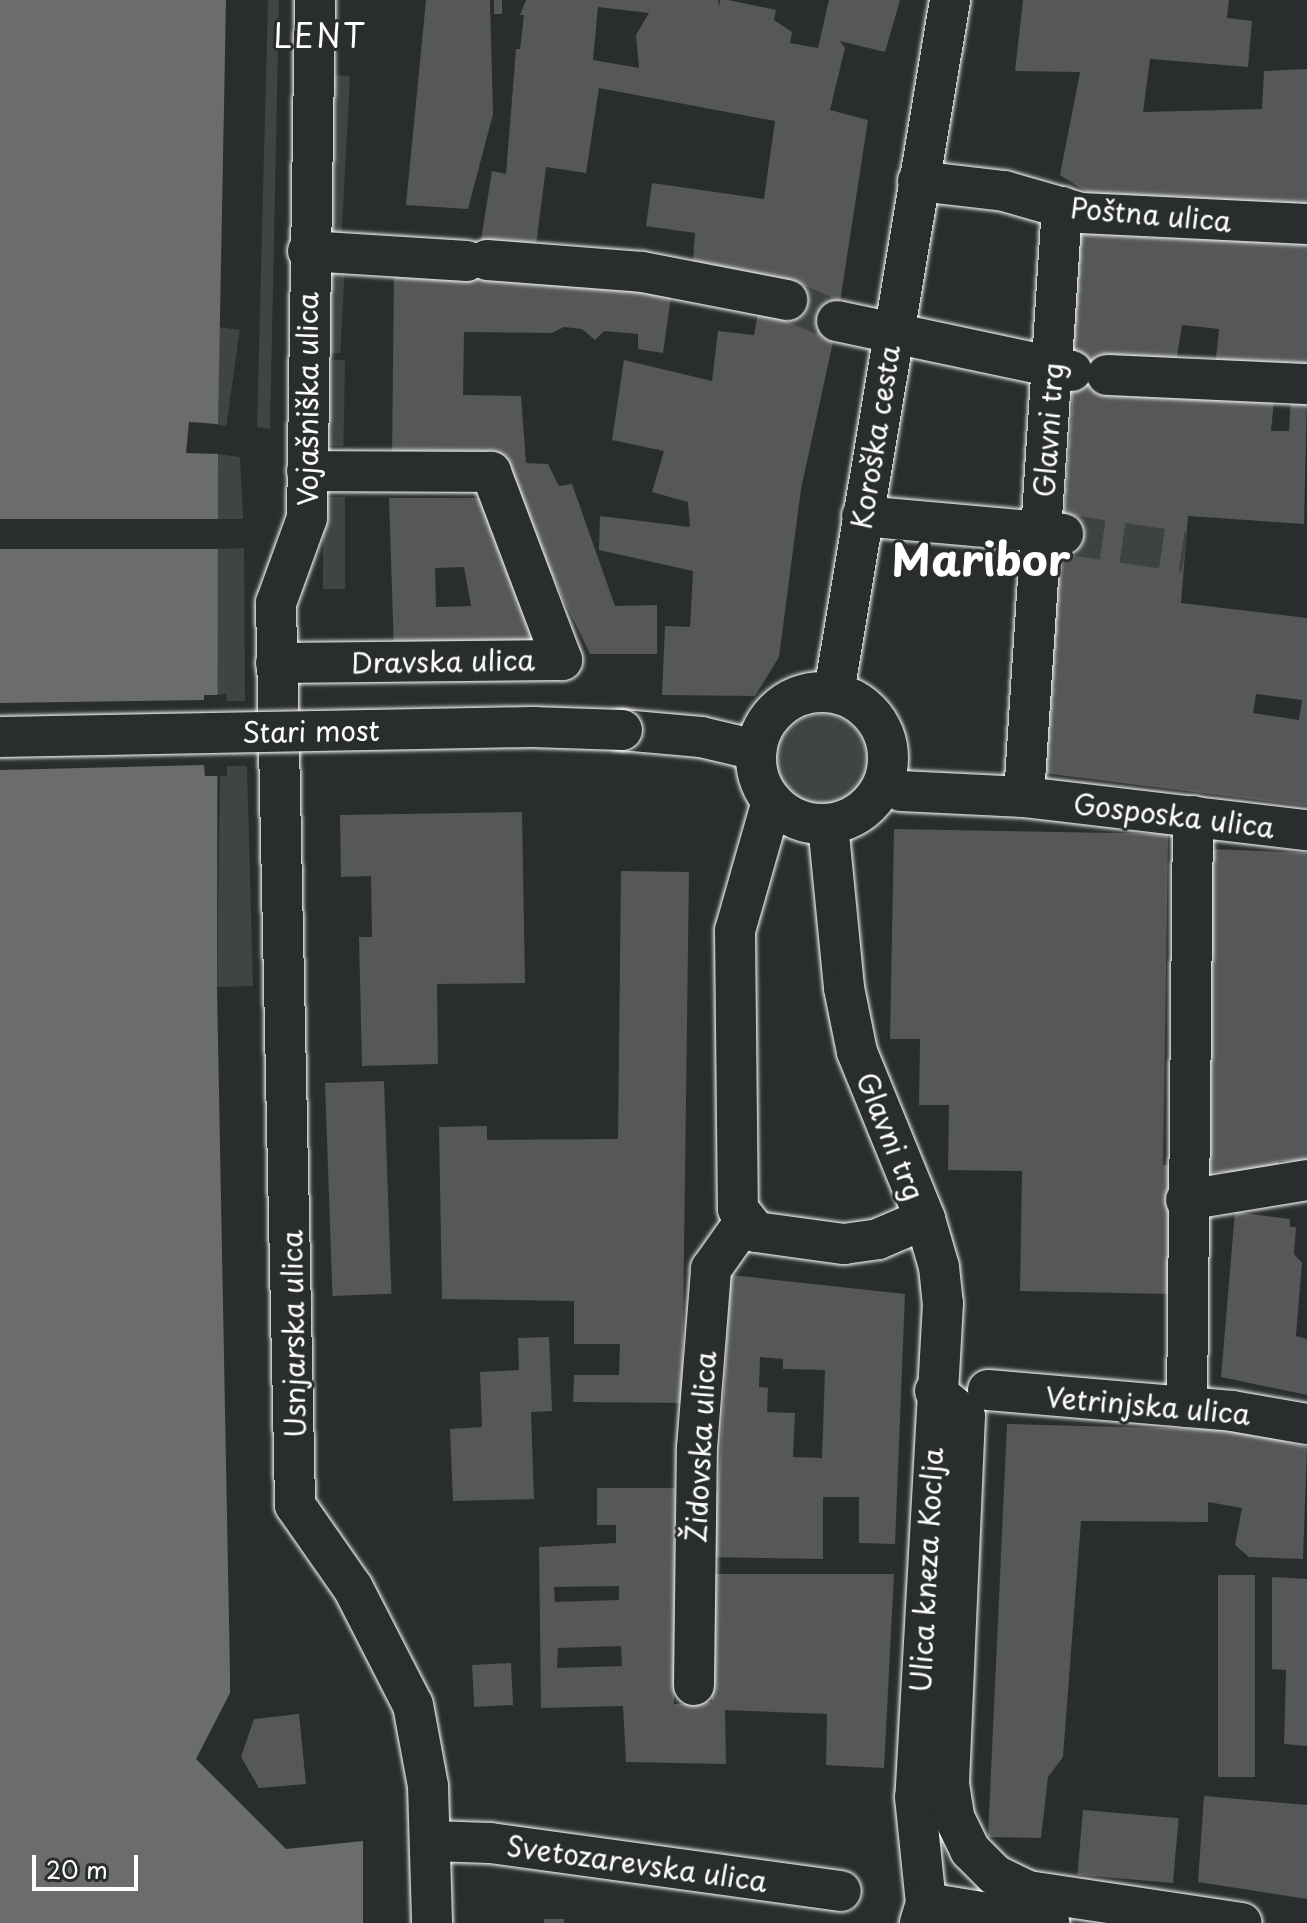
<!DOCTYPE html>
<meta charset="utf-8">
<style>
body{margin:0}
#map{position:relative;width:1307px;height:1923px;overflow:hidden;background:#2a2d2e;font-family:"Playpen Sans",sans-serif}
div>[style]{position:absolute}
.green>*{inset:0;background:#414445;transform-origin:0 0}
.round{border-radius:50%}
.water>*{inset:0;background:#6a6c6d}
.pier>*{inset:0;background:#2a2d2e;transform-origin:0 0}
.building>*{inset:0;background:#555758;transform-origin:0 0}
.minor-tunnel>*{height:40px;margin-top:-20px;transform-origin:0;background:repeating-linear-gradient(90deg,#3f4243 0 40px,transparent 0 60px)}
.roads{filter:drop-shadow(0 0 2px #fff) drop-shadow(0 0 2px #fff)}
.minor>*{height:40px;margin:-20px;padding:0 20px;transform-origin:20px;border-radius:20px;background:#2a2d2e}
.minor>.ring{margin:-20px;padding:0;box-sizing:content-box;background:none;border:40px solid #2a2d2e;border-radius:50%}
.bridges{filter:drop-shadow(0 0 2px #fff) drop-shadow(0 0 2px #fff)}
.minor-bridge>*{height:40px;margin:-20px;padding:0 20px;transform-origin:20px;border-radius:20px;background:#2a2d2e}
span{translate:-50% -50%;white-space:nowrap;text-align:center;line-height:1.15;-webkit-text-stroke:6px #2a2d2e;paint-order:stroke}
.street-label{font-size:28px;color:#fff}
.quarter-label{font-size:32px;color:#fff;letter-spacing:2px}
.town-label{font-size:44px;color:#fff;font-weight:700}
.scale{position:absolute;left:32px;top:1855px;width:106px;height:36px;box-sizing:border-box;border:4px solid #fff;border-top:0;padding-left:10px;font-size:24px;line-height:28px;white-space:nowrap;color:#fff;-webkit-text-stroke:6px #2a2d2e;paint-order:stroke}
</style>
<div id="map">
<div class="green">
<i style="clip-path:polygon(268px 0,279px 0,270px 429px,257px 427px)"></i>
<i style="left:329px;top:75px;width:21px;height:157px;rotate:3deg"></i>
<i style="left:325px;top:264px;width:20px;height:88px;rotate:3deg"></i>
<i style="left:219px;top:327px;width:21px;height:97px;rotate:8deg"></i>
<i style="left:345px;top:360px;width:86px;height:22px;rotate:91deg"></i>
<i style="clip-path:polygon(218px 454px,240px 457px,243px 519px,217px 519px)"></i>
<i style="left:323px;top:497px;width:22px;height:92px"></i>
<i style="clip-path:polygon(244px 548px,245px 701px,226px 701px,227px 694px,216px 695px,217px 549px)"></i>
<i class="round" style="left:777px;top:714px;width:90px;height:90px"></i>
<i style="clip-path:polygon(227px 766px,247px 766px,253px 986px,217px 987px,220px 776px,227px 776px)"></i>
</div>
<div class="water">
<i style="clip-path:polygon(0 0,226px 0,218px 424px,189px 422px,186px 453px,218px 454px,217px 987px,230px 1674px,230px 1693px,196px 1759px,286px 1849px,363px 1841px,363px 1923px,0 1923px)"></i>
</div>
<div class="pier">
<i style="left:221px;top:519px;width:30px;height:221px;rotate:90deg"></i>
<i style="clip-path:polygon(204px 695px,220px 695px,224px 776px,205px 776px,204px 765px,0 770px,0 703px,204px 700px)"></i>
</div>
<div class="building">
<i style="clip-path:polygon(426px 0,490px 0,493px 114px,468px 209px,406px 205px)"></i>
<i style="left:494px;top:0;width:8px;height:14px"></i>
<i style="clip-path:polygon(evenodd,526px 0,718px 0,719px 7px,720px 0,728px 0,776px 10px,774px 20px,792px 32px,790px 43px,818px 48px,829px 0,900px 0,885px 52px,840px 41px,845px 48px,830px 110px,868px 120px,836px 328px,801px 489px,779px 657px,755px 696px,662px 695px,665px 626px,690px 627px,693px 571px,599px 550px,600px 516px,690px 527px,688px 502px,652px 492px,664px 451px,612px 440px,624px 360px,712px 381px,718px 331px,754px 335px,760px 302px,692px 275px,695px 233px,646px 226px,652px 183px,764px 199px,775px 121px,599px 88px,586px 173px,546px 167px,535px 253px,673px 283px,663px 353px,638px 349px,638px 334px,604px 331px,595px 340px,582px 329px,564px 327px,552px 333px,464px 332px,463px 395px,521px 396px,526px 463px,548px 464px,559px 486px,572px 484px,615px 606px,657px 605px,657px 654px,590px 654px,498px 463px,392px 457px,394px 271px,480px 246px,492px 171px,506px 174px,516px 49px,520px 49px,524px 15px,520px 15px,526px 0,598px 7px,649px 13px,636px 35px,639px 68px,593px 60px,598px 7px)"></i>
<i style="clip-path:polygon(1023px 0,1229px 0,1227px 18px,1252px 21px,1248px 67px,1150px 59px,1143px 112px,1262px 109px,1264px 71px,1307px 69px,1307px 206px,1093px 196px,1060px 175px,1080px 72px,1015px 71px)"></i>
<i style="clip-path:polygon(evenodd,1073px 224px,1307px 242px,1307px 374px,1214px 378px,1219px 329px,1182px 325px,1174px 375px,1275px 389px,1271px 431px,1289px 431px,1291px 394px,1307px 394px,1304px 524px,1188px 516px,1181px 603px,1307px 618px,1307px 806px,1043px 773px,1072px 410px,1073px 224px,1256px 694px,1302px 700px,1299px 720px,1253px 713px,1256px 694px)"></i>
<i style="clip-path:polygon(evenodd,389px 498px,492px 498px,541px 649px,394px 652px,389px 498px,464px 567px,471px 606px,436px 607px,435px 568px,464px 567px)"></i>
<i style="clip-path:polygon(522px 812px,525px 983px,437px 984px,438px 1064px,362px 1066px,359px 937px,372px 937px,371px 876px,341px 877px,340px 815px)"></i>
<i style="clip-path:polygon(894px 829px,1168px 834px,1163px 1165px,1171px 1165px,1169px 1294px,1020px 1291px,1022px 1171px,948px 1170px,949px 1105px,919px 1105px,920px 1039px,890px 1039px)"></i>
<i style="clip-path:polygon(1212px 849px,1307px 853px,1307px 1161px,1278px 1161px,1278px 1173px,1208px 1172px)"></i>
<i style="clip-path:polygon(621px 871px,689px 872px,682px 1403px,573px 1402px,574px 1375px,619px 1375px,620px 1344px,574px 1344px,574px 1301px,442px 1299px,439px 1127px,487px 1126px,487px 1140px,618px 1139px)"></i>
<i style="left:384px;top:1081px;width:213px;height:59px;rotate:88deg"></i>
<i style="clip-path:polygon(1235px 1212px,1290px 1219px,1290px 1227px,1296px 1227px,1294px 1254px,1302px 1263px,1296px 1336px,1307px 1339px,1307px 1395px,1221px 1377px)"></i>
<i style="clip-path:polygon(evenodd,731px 1275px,905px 1294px,895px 1544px,859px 1543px,859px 1497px,823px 1497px,823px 1559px,705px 1557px,705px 1491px,718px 1491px,731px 1275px,760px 1357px,783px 1359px,783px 1369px,825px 1370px,822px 1458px,793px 1457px,795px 1413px,767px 1412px,768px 1388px,759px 1387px,760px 1357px)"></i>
<i style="clip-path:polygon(549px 1337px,552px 1411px,531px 1412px,534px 1499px,453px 1501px,450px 1429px,482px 1427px,480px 1372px,519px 1370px,518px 1338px)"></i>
<i style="clip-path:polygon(1007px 1424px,1239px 1430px,1307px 1447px,1303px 1559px,1249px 1557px,1235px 1545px,1242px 1508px,1208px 1502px,1208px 1522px,1081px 1521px,1063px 1757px,1048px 1777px,1041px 1838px,988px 1837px)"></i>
<i style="clip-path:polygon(evenodd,597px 1488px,675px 1488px,674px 1704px,712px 1702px,705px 1574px,894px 1574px,884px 1768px,826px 1765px,827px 1714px,725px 1710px,726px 1764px,626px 1762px,623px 1706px,541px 1708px,539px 1547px,616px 1543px,616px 1525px,597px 1525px,597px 1488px,619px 1586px,619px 1600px,555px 1602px,554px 1587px,619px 1586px,597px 1488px,621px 1646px,622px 1666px,557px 1668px,558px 1648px,621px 1646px)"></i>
<i style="left:1218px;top:1575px;width:37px;height:202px"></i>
<i style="clip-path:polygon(1272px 1577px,1307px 1579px,1307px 1746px,1284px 1744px,1286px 1670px,1272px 1669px)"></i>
<i style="left:511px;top:1663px;width:42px;height:39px;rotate:87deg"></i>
<i style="clip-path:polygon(299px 1714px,306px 1784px,259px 1788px,241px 1757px,254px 1719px)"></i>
<i style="clip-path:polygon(1204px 1796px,1307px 1805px,1307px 1899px,1198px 1882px)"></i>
<i style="left:1083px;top:1810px;width:96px;height:65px;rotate:5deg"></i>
<i style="left:544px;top:1919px;width:20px;height:4px"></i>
</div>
<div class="minor-tunnel">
<i style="left:787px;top:300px;width:54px;rotate:22.8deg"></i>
<i style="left:1063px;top:534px;width:123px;rotate:8.4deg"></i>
</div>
<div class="roads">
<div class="minor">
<i style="left:315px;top:0;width:518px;rotate:90.88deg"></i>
<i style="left:307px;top:518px;width:90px;rotate:110deg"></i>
<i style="left:276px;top:603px;width:902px;rotate:88.79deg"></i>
<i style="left:295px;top:1505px;width:101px;rotate:55.1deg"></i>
<i style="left:353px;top:1588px;width:131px;rotate:62.9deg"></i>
<i style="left:413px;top:1705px;width:82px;rotate:79.5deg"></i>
<i style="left:428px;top:1786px;width:137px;rotate:88.3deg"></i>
<i style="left:918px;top:181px;width:87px;rotate:6.6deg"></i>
<i style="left:1004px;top:191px;width:80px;rotate:15.9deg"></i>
<i style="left:1081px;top:213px;width:226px;rotate:2.8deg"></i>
<i style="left:1062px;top:207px;width:591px;rotate:93.69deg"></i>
<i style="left:1024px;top:797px;width:285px;rotate:6.7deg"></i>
<i style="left:308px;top:251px;width:159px;rotate:3.6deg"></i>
<i style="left:487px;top:260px;width:155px;rotate:4.4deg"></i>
<i style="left:642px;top:272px;width:148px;rotate:10.9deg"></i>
<i style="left:837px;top:321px;width:240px;rotate:12deg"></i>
<i style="left:1107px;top:375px;width:200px;rotate:2.6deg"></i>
<i style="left:862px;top:516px;width:202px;rotate:5.1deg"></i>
<i style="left:276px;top:663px;width:286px;rotate:-0.6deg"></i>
<i style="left:562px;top:660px;width:201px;rotate:-110.7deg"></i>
<i style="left:491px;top:472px;width:184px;rotate:-179.7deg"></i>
<i style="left:834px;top:692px;width:702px;rotate:-80.48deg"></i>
<i class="ring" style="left:756px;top:692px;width:92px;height:92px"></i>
<i style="left:622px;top:730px;width:79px;rotate:5.1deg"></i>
<i style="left:701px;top:737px;width:57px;rotate:13.3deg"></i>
<i style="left:901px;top:791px;width:123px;rotate:2.8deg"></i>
<i style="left:772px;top:801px;width:135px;rotate:105.9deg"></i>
<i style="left:735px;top:931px;width:278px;rotate:89.4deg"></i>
<i style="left:738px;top:1209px;width:29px;rotate:52deg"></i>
<i style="left:756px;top:1232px;width:89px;rotate:7.8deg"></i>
<i style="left:844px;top:1244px;width:34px;rotate:-8deg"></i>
<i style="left:878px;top:1239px;width:51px;rotate:-23.1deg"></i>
<i style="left:828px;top:824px;width:165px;rotate:84.4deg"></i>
<i style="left:844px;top:988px;width:65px;rotate:78.5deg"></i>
<i style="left:857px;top:1052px;width:180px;rotate:67.8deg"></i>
<i style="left:925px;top:1219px;width:50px;rotate:73.7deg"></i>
<i style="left:939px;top:1267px;width:36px;rotate:84deg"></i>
<i style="left:943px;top:1303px;width:495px;rotate:93.2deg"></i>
<i style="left:915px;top:1797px;width:107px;rotate:84.1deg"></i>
<i style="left:926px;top:1903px;width:21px;rotate:107deg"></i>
<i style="left:1186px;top:1200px;width:123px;rotate:-9.4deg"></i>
<i style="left:988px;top:1390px;width:245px;rotate:4.9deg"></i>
<i style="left:1232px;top:1411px;width:76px;rotate:9.8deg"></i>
<i style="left:935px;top:1391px;width:39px;rotate:40deg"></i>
<i style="left:965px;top:1416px;width:368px;rotate:92.5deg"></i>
<i style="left:949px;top:1784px;width:33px;rotate:81deg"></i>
<i style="left:954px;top:1817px;width:37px;rotate:64deg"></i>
<i style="left:970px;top:1850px;width:35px;rotate:45deg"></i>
<i style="left:995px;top:1875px;width:37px;rotate:26deg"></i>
<i style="left:1028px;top:1891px;width:216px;rotate:8.5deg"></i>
<i style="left:1187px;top:1407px;width:591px;rotate:-89.42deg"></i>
<i style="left:694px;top:1685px;width:237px;rotate:-89.3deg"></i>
<i style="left:697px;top:1448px;width:180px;rotate:-85.5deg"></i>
<i style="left:711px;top:1269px;width:59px;rotate:-54.7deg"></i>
<i style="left:432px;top:1841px;width:58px;rotate:2deg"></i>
<i style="left:490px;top:1843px;width:354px;rotate:7.8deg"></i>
<i style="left:926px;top:1903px;width:125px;rotate:9.2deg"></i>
</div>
</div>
<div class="bridges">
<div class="minor-bridge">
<i style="left:0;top:737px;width:532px;rotate:-1.08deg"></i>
<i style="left:532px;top:727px;width:90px;rotate:1.9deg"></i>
</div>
</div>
<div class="street-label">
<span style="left:1151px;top:214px;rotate:5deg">Poštna ulica</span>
<span style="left:307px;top:399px;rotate:-90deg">Vojašniška ulica</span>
<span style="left:1048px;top:430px;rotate:-86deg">Glavni trg</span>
<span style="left:875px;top:437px;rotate:-81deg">Koroška cesta</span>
<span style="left:443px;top:661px;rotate:-1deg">Dravska ulica</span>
<span style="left:311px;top:731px;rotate:-1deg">Stari most</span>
<span style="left:1174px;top:815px;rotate:7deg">Gosposka ulica</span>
<span style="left:891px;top:1136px;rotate:68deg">Glavni trg</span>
<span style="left:293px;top:1334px;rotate:-91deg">Usnjarska ulica</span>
<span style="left:1148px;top:1405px;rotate:5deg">Vetrinjska ulica</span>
<span style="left:700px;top:1447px;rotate:-87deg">Židovska ulica</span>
<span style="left:926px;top:1570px;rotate:-87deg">Ulica kneza Koclja</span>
<span style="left:637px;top:1863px;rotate:8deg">Svetozarevska ulica</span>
</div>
<div class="quarter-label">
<span style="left:320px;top:35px">LENT</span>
</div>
<div class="town-label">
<span style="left:981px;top:558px">Maribor</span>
</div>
<div class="scale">20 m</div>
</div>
